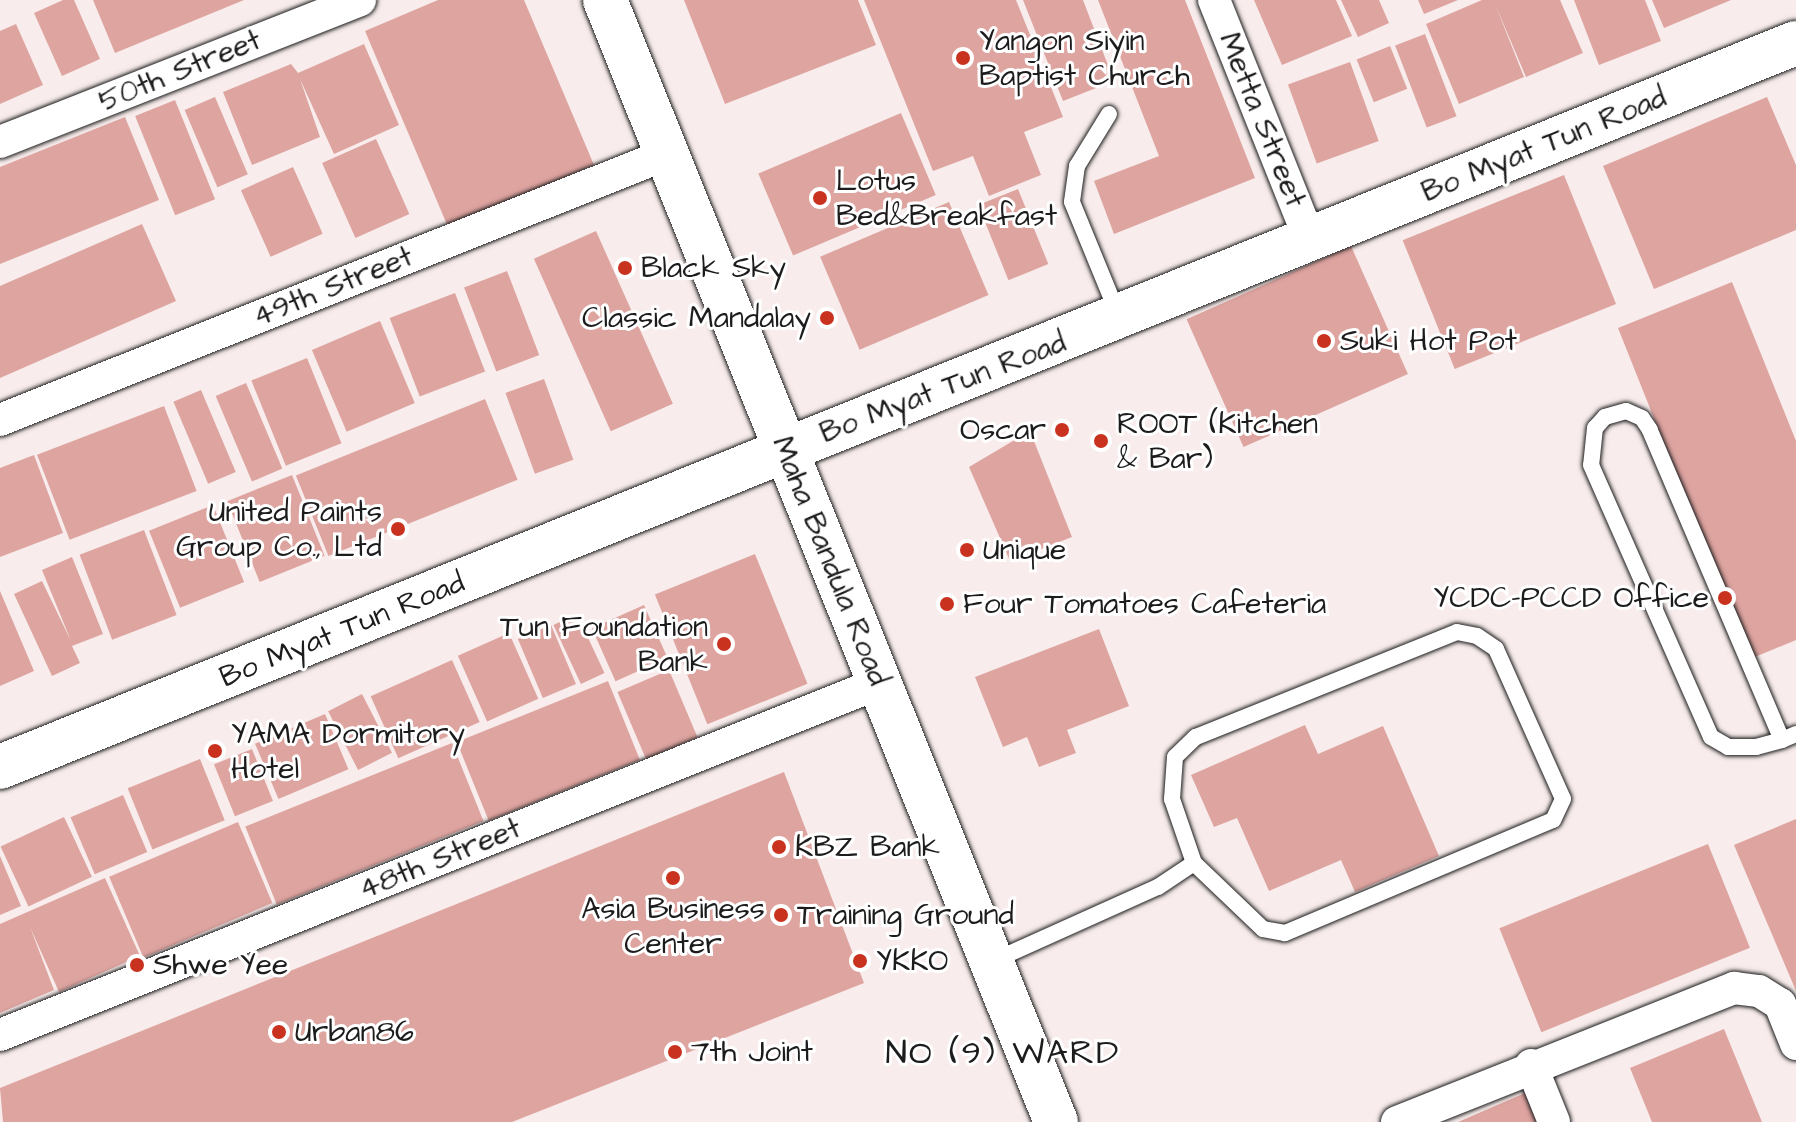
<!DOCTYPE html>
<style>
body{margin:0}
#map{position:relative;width:1796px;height:1122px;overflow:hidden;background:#f8edec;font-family:"Architects Daughter",sans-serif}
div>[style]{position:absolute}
.building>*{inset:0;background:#dea4a0;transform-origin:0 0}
.roads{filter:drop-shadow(0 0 2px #1c1c1c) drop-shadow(0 0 2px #1c1c1c)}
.service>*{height:16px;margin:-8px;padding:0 8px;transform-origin:8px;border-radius:8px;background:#fff}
.minor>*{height:32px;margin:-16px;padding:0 16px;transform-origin:16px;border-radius:16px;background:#fff}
.secondary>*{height:44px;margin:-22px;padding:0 22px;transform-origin:22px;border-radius:22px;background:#fff}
.primary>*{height:44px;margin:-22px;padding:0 22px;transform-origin:22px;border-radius:22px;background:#fff}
.dots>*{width:22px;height:22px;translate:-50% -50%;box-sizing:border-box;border:4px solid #fff;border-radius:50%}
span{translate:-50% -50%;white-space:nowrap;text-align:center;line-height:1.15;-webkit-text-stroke:6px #fff;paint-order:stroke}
.poi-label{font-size:30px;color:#1c1c1c}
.left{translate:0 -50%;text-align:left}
.right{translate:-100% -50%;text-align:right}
.street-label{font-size:30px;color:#1c1c1c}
.quarter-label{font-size:34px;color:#1c1c1c;letter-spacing:2px}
</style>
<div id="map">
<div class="building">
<i style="clip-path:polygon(63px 0,74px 0,100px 59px,62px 76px,34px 13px)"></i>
<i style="clip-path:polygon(93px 0,244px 0,115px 53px)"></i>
<i style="clip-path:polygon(438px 0,524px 0,594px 165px,448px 227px,365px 31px)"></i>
<i style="clip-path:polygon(684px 0,858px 0,876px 45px,725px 104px)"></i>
<i style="clip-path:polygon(864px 0,1016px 0,1063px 117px,1024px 132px,1041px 175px,989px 196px,973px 156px,933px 171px)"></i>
<i style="clip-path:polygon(1023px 0,1083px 0,1114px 81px,1063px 101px)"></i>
<i style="clip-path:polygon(1098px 0,1185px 0,1255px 178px,1114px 234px,1094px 181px,1159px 156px)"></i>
<i style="clip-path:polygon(1254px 0,1336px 0,1352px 36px,1282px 65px)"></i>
<i style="clip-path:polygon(1341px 0,1379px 0,1389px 23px,1358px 37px)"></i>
<i style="clip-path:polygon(1418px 0,1458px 0,1424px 14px)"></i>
<i style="clip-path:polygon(1482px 0,1560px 0,1583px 53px,1526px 77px,1495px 4px,1524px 77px,1459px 104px,1426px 24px)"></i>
<i style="clip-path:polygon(1574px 0,1645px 0,1661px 41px,1599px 65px)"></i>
<i style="clip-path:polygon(1652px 0,1731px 0,1664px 28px)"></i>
<i style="clip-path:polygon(16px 24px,43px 85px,0 104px,0 31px)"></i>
<i style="left:1425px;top:34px;width:88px;height:32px;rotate:69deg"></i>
<i style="clip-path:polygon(364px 44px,399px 125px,334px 154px,300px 79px,320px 137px,252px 165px,223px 92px,291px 64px,298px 73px)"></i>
<i style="left:1390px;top:46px;width:46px;height:36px;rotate:68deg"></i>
<i style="left:1350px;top:62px;width:84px;height:66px;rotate:70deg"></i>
<i style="left:215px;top:97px;width:84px;height:33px;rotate:67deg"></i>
<i style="clip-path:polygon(1767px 97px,1796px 165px,1796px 230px,1654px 289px,1603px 166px)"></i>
<i style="left:175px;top:100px;width:107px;height:43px;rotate:68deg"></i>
<i style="left:901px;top:113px;width:89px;height:155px;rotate:67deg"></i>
<i style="clip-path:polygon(125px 117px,159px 200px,0 264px,0 167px)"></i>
<i style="left:376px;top:139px;width:82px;height:59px;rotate:66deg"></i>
<i style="left:293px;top:167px;width:73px;height:57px;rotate:66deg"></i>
<i style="left:1564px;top:175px;width:139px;height:174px;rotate:68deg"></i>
<i style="left:1018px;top:189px;width:81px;height:43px;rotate:68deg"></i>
<i style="left:949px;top:202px;width:101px;height:140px;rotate:67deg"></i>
<i style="clip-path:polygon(142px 224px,176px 301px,0 378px,0 286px)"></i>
<i style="left:596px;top:231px;width:189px;height:68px;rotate:66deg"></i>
<i style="left:1351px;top:246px;width:140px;height:180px;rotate:66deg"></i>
<i style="left:507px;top:271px;width:90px;height:46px;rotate:69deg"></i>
<i style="clip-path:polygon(1732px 282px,1796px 441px,1796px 640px,1750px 659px,1618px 328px)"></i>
<i style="left:455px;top:293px;width:84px;height:70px;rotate:69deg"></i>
<i style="left:380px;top:321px;width:89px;height:74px;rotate:67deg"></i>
<i style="left:307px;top:358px;width:92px;height:60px;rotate:68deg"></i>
<i style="left:544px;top:379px;width:86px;height:41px;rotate:70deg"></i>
<i style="left:246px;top:383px;width:93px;height:33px;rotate:67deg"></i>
<i style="left:201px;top:390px;width:89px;height:30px;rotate:67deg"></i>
<i style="left:485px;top:399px;width:87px;height:204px;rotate:68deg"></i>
<i style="left:164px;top:406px;width:91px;height:136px;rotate:69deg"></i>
<i style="clip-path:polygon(1030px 431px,1072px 537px,1010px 561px,969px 467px)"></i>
<i style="clip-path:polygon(34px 455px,63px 533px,0 557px,0 468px)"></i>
<i style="left:292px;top:475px;width:87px;height:70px;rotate:68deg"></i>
<i style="left:213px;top:505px;width:83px;height:69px;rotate:68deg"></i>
<i style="left:144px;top:530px;width:91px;height:69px;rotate:69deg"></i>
<i style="left:755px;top:554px;width:140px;height:108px;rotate:68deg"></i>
<i style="clip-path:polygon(72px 557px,103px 634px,72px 646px,80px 663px,52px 676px,14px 594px,42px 581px,71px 641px,42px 570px)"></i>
<i style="clip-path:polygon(0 591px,34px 671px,0 686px)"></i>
<i style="left:644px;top:605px;width:58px;height:57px;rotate:66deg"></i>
<i style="left:577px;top:614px;width:65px;height:26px;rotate:65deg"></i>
<i style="left:551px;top:625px;width:64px;height:36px;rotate:67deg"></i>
<i style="clip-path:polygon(1099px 629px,1129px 706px,1067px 730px,1076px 753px,1039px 767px,1027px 737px,1003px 747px,975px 677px)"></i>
<i style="left:509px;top:633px;width:72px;height:56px;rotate:66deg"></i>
<i style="left:452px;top:660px;width:68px;height:89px;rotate:66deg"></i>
<i style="left:669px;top:670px;width:73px;height:56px;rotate:67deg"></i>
<i style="left:608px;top:681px;width:85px;height:163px;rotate:68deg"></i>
<i style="left:362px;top:694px;width:66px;height:38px;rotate:63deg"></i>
<i style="left:325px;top:714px;width:60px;height:76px;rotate:67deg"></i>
<i style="clip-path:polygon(1305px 725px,1318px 754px,1383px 726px,1439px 856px,1355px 892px,1341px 860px,1269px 891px,1237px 818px,1214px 827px,1191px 775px)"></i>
<i style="left:452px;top:743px;width:84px;height:223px;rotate:68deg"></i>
<i style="left:252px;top:749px;width:56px;height:41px;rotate:68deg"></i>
<i style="left:200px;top:759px;width:66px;height:78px;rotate:68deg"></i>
<i style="clip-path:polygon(784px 772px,864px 983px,512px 1122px,3px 1122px,0 1088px)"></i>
<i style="left:123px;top:795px;width:62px;height:57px;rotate:67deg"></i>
<i style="left:64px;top:817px;width:66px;height:70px;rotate:65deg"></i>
<i style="clip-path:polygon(1796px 819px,1796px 991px,1734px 845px)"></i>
<i style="left:238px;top:822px;width:88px;height:140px;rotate:67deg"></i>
<i style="left:1708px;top:844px;width:112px;height:225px;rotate:68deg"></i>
<i style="clip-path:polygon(0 856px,21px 906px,0 915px)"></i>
<i style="clip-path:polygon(105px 878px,140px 956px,59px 992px,30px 927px,54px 990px,0 1013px,0 924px)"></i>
<i style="clip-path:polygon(1724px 1029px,1762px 1122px,1652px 1122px,1630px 1068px)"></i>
<i style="clip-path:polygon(1525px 1093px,1538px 1122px,1458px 1122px)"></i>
</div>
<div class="roads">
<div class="service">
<i style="left:1109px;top:114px;width:61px;rotate:121.6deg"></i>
<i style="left:1077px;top:166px;width:36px;rotate:98deg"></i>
<i style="left:1072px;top:202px;width:121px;rotate:67.7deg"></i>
<i style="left:1782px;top:740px;width:337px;rotate:-113.1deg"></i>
<i style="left:1650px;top:430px;width:14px;rotate:-124deg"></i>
<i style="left:1642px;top:418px;width:17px;rotate:-156deg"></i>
<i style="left:1626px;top:411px;width:22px;rotate:164deg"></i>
<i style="left:1605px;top:417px;width:15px;rotate:132deg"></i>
<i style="left:1595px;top:428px;width:37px;rotate:96deg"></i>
<i style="left:1591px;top:465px;width:297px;rotate:66.2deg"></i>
<i style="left:1711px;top:737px;width:20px;rotate:30deg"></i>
<i style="left:1728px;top:747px;width:28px"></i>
<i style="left:1756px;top:747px;width:27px;rotate:-15deg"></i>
<i style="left:1782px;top:740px;width:15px;rotate:-23deg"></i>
<i style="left:993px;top:961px;width:181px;rotate:-24.2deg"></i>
<i style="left:1158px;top:887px;width:43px;rotate:-33.7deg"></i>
<i style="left:1194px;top:863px;width:68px;rotate:-109deg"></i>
<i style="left:1172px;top:799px;width:42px;rotate:-85.9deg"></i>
<i style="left:1175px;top:757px;width:29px;rotate:-44deg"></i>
<i style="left:1196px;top:737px;width:281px;rotate:-21.9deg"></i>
<i style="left:1457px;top:632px;width:20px;rotate:11deg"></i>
<i style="left:1477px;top:636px;width:23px;rotate:34deg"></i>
<i style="left:1496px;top:649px;width:164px;rotate:65.9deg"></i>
<i style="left:1563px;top:799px;width:23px;rotate:115deg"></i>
<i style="left:1553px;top:820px;width:291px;rotate:157.1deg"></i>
<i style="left:1285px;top:933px;width:22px;rotate:-170deg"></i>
<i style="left:1263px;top:929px;width:95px;rotate:-136.3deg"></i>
</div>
<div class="minor">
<i style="left:1214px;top:0;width:258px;rotate:68.2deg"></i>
<i style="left:0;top:142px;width:387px;rotate:-21.5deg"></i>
<i style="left:0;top:420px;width:718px;rotate:-21.74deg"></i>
<i style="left:0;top:1035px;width:947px;rotate:-21.82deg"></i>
<i style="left:1531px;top:1065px;width:61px;rotate:68deg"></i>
<i style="left:1397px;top:1122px;width:363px;rotate:-21.7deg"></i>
<i style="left:1734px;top:988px;width:25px;rotate:7deg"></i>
<i style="left:1759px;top:991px;width:25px;rotate:32deg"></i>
<i style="left:1780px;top:1004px;width:43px;rotate:68.2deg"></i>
</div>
<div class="secondary">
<i style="left:0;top:767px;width:1936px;rotate:-21.96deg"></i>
</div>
<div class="primary">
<i style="left:605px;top:0;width:1209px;rotate:68.1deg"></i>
</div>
</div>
<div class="dots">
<i style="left:963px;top:58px;background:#c8321e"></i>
<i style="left:820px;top:198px;background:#c8321e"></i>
<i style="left:625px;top:268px;background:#c8321e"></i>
<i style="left:827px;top:318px;background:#c8321e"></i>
<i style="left:1324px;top:341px;background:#c8321e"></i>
<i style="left:1062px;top:430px;background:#c8321e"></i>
<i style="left:1101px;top:441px;background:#c8321e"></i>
<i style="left:398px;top:529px;background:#c8321e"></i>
<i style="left:967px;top:550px;background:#c8321e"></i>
<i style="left:1725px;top:598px;background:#c8321e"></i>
<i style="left:947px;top:604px;background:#c8321e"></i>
<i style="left:724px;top:644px;background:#c8321e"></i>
<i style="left:215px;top:751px;background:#c8321e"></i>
<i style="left:779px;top:847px;background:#c8321e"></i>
<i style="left:673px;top:878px;background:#c8321e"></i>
<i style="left:781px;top:915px;background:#c8321e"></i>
<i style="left:860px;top:961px;background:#c8321e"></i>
<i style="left:137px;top:965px;background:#c8321e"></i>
<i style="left:279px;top:1032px;background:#c8321e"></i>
<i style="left:675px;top:1052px;background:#c8321e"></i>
</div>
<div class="poi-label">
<span class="left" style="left:979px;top:58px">Yangon Siyin<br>Baptist Church</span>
<span class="left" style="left:836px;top:198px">Lotus<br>Bed&amp;Breakfast</span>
<span class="left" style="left:641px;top:268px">Black Sky</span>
<span class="right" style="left:811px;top:318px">Classic Mandalay</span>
<span class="left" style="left:1340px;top:341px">Suki Hot Pot</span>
<span class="left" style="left:1117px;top:441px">ROOT (Kitchen<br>&amp; Bar)</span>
<span class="right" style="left:1046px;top:430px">Oscar</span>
<span class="right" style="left:382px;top:529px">United Paints<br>Group Co., Ltd</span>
<span class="left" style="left:983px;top:550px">Unique</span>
<span class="right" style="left:1709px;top:598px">YCDC-PCCD Office</span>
<span class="left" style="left:963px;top:604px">Four Tomatoes Cafeteria</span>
<span class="right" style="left:708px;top:644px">Tun Foundation<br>Bank</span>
<span class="left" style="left:231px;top:751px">YAMA Dormitory<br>Hotel</span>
<span class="left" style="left:795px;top:847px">KBZ Bank</span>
<span style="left:673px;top:926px">Asia Business<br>Center</span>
<span class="left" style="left:797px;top:915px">Training Ground</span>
<span class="left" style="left:876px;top:961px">YKKO</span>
<span class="left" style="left:153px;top:965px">Shwe Yee</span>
<span class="left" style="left:295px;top:1032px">Urban86</span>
<span class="left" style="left:691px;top:1052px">7th Joint</span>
</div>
<div class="street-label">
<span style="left:180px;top:71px;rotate:-22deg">50th Street</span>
<span style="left:1262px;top:120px;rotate:68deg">Metta Street</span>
<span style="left:1544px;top:145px;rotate:-22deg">Bo Myat Tun Road</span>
<span style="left:333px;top:287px;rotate:-22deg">49th Street</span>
<span style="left:943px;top:388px;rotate:-21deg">Bo Myat Tun Road</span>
<span style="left:830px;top:561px;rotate:68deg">Maha Bandula Road</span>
<span style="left:342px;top:630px;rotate:-22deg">Bo Myat Tun Road</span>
<span style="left:440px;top:859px;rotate:-22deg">48th Street</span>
</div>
<div class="quarter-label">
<span style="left:1003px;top:1054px">NO (9) WARD</span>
</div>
</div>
